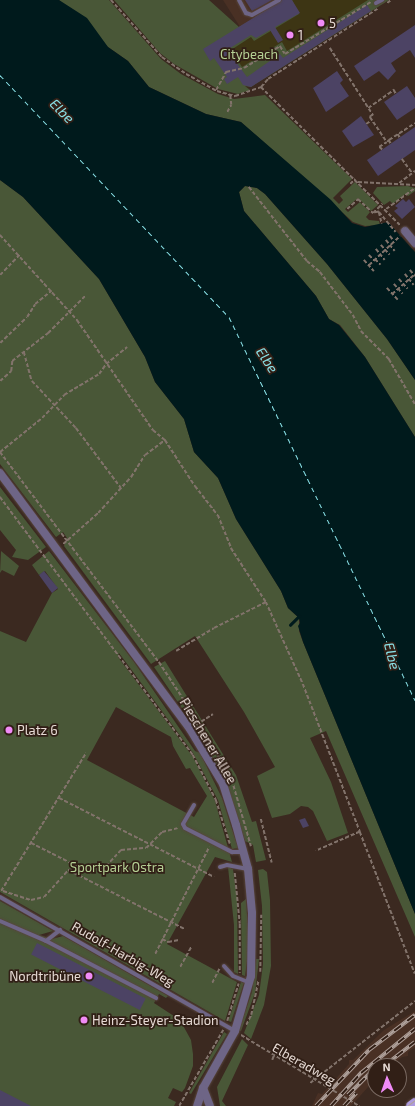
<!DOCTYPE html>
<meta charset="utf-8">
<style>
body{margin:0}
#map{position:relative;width:415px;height:1106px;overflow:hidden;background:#3b2920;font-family:"Exo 2",sans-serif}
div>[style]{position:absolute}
.built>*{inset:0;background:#493024}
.green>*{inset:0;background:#495737;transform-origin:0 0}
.sand>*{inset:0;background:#3d3514}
.water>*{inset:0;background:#001a1c}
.stream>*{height:2.5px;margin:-1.25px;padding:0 1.25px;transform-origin:1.25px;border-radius:1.25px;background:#001a1c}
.ferry>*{height:1px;margin-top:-0.5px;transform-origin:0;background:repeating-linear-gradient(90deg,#89e1e7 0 5px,transparent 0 9px)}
.building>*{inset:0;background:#4c4364;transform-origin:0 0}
.path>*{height:1.5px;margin-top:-0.75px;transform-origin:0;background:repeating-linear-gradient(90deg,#82736b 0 4px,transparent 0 6px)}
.roads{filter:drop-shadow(0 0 1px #57453d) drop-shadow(0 0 1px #57453d)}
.lane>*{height:4px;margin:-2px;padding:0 2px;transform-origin:2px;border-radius:2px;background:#6e6586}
.street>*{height:8px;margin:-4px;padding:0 4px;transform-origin:4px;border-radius:4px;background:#6e6586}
.primary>*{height:10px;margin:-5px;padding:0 5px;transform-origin:5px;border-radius:5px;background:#ae9bdf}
.tram>*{height:1px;margin:-0.5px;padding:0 0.5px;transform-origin:0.5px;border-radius:0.5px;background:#b0a29c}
.rail>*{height:4px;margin-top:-2px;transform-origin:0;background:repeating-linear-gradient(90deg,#311f16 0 8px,#b0a29c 0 16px);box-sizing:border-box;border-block:1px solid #b0a29c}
.dots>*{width:11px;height:11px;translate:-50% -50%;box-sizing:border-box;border:2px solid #311f16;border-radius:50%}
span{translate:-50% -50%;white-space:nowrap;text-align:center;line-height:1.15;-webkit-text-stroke:3.5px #311f16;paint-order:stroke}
.poi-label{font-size:13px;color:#e7dbd5}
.left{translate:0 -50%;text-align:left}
.right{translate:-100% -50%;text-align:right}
.park-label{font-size:13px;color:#b6d195}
.street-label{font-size:13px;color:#e7dbd5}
.water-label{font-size:14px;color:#89e1e7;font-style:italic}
.north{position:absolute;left:367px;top:1058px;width:40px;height:40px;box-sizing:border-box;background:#311f16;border:1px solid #7a6a62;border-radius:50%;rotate:358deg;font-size:11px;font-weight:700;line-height:16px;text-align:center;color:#e7dbd5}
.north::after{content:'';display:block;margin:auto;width:14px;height:18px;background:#f08bf6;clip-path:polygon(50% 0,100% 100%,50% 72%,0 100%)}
</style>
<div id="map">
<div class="built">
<i style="clip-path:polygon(223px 0,285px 0,240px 27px)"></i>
<i style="clip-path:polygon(415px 1011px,415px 1047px,408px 1052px,408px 1056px,402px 1057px,391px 1066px,375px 1066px,375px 1084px,369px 1086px,351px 1106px,312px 1106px,318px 1093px,322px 1094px,349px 1064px,349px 1060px,353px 1060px,384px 1030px)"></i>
</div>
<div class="green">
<i style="clip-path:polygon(59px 0,109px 0,161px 59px,181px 74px,218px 94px,234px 99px,265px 95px,352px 179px,333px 198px,339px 204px,343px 200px,340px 196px,355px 182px,378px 205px,371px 211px,358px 198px,345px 209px,348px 212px,360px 202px,370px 212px,366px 217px,369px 220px,379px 221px,380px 225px,365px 226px,353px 222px,241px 122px,206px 114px,149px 87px,128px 61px,108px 47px)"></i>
<i style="clip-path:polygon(114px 0,209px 0,239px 27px,285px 0,389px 0,251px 87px,245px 86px,250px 90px,238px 94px,218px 89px,174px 64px,160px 53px)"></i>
<i style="clip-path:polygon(0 180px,23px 197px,99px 279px,145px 357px,155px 382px,184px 419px,194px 452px,218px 478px,236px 519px,281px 591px,288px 608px,299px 618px,299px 631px,303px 642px,415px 914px,415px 937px,326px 731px,310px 738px,331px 782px,348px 833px,327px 841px,313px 811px,308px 807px,301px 806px,290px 814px,272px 818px,257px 776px,275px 767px,244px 712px,195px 636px,151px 664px,64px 546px,67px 538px,63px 532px,56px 537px,0 464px)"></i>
<i style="clip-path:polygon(245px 186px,257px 188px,265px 194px,327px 264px,387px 339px,415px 380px,415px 437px,365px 357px,340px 325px,329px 319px,316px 296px,244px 211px,239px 192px)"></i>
<i style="clip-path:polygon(408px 186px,415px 188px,415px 191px,408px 196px,405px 194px,393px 204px,390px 201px,384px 205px,373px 193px,377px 187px)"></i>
<i style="clip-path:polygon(0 487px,46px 547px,28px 560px,12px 557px,16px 550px,0 530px)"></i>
<i style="clip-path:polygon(1px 551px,19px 566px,14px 576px,2px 570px,0 573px)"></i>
<i style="clip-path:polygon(evenodd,49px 551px,134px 662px,195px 751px,200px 753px,222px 798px,238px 848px,232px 849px,218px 800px,193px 753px,119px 653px,118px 657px,193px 757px,215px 801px,232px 862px,215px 857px,167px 944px,237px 982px,225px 1021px,0 892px,0 631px,26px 642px,52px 593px,58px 589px,45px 571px,39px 575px,32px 565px,49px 551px,116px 707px,171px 737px,173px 746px,186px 769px,190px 768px,207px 796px,194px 817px,87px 760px,116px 707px)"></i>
<i style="clip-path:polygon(165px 661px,236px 775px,252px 822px,256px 821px,266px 860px,256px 862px,253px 845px,245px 841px,227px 784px,194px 726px,154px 667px)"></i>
<i style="clip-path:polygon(228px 867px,233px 869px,237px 899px,238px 974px,234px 972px,234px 925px)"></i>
<i style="clip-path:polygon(263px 869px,267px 872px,270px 900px,271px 966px,264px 1005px,251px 1039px,244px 1033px,259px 995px,263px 964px,262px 906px,258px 870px)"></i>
<i style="clip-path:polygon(246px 899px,249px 946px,245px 976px,242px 975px,241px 903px)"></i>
<i style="clip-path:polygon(0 901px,53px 931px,39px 935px,52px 939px,63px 936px,168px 996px,166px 998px,159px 994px,154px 1003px,180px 1020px,191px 1040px,193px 1054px,193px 1066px,185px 1088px,182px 1092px,173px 1088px,168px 1098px,176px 1102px,174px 1106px,0 1106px)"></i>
<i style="clip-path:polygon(256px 959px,259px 959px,255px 993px,241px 1031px,239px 1030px,252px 992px)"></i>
<i style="left:241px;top:982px;width:3px;height:41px;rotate:18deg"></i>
<i style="clip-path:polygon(224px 1032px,227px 1034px,191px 1094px,189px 1093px)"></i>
<i style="clip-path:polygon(242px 1039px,248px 1045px,222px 1101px,226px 1106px,220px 1106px,217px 1087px)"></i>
</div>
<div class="sand">
<i style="clip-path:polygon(292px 0,368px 0,287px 51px,282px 42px,242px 67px,231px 50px,251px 37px,254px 41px,299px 14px)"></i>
</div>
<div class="water">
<i style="clip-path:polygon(0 0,59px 0,87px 18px,108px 47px,128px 61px,149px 87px,206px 114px,241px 122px,331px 200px,352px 223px,365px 227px,388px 222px,415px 252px,415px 380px,387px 339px,327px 264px,265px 194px,257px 188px,245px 186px,239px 192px,244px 211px,316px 296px,329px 319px,339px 325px,365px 357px,415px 437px,415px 914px,303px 642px,298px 626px,300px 623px,299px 618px,288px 608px,281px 591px,236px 519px,218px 478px,194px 452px,184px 419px,155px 382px,145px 357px,99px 279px,23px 197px,0 180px)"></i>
</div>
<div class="stream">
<i style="left:290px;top:625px;width:13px;rotate:-45deg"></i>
</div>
<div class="ferry">
<i style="left:0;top:75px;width:333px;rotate:46.6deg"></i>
<i style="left:229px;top:317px;width:426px;rotate:64.1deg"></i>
</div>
<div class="building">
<i style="clip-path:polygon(245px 0,272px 0,252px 11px)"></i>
<i style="clip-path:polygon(282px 0,292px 0,300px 13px,275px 27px,283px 40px,278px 43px,270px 30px,256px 38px,251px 35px,227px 50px,247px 77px,280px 54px,283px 58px,367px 5px,371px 11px,251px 87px,243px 85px,238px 77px,227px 84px,224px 79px,227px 77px,214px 58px,210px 61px,203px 49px)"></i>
<i style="clip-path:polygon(415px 25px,415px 58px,410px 50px,391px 63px,396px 71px,388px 80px,379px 71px,364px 81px,354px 66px)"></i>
<i style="clip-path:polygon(337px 71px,343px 80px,340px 83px,349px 96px,326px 112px,313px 88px)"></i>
<i style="clip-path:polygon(407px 86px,415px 98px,415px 108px,397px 120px,384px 102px)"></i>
<i style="clip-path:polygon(361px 116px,374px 135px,353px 147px,342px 131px)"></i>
<i style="clip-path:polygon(415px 127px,415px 150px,378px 176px,367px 160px)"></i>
<i style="clip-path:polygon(403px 199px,406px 202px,409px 199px,415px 207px,402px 219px,394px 211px,398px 208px,395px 206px)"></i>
<i style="clip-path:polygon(44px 571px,58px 588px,52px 593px,39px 575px)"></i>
<i style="clip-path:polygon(305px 818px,309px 826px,303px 828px,299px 820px)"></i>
<i style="left:37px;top:943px;width:122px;height:13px;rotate:27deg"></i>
<i style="clip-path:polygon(0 1090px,31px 1106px,0 1106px)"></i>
</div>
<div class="path">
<i style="left:111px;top:0;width:76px;rotate:48.2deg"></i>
<i style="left:162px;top:57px;width:29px;rotate:35deg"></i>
<i style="left:186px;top:74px;width:35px;rotate:29deg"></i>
<i style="left:217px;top:91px;width:19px;rotate:16deg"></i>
<i style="left:235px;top:96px;width:28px;rotate:-19deg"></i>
<i style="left:261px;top:87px;width:11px;rotate:-49deg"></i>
<i style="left:268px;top:79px;width:130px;rotate:-32.7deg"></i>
<i style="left:387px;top:3px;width:5px;rotate:-37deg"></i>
<i style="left:330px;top:48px;width:80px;rotate:57.3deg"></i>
<i style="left:373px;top:115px;width:4px;rotate:146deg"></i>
<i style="left:370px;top:117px;width:30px;rotate:56deg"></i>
<i style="left:387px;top:142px;width:3px;rotate:-45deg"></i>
<i style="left:389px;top:140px;width:4px;rotate:63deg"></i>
<i style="left:261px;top:87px;width:196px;rotate:44.8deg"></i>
<i style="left:216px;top:90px;width:21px;rotate:-61deg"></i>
<i style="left:226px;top:72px;width:18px;rotate:-13deg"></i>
<i style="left:244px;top:68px;width:42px;rotate:-31.4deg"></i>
<i style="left:280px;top:46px;width:9px;rotate:58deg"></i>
<i style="left:285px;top:54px;width:100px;rotate:-31.2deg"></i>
<i style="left:368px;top:108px;width:32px;rotate:-35deg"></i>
<i style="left:394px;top:90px;width:4px;rotate:63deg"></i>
<i style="left:227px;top:112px;width:8px;rotate:-60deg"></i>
<i style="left:231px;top:105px;width:10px;rotate:-96deg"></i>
<i style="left:366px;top:124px;width:7px;rotate:-34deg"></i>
<i style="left:398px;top:134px;width:4px;rotate:63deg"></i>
<i style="left:389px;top:140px;width:31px;rotate:-33deg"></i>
<i style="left:382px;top:150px;width:4px;rotate:-135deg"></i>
<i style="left:379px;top:147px;width:9px;rotate:-32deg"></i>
<i style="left:402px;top:159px;width:17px;rotate:54deg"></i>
<i style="left:358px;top:182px;width:57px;rotate:3deg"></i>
<i style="left:399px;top:183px;width:20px;rotate:-37deg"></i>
<i style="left:350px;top:184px;width:7px;rotate:-45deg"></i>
<i style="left:249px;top:187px;width:94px;rotate:51.9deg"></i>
<i style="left:307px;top:261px;width:17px;rotate:40deg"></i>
<i style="left:320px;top:272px;width:54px;rotate:52.5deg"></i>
<i style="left:353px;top:315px;width:18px;rotate:63deg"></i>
<i style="left:361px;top:331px;width:40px;rotate:45deg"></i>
<i style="left:389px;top:359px;width:52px;rotate:60deg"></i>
<i style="left:347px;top:209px;width:15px;rotate:-42deg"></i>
<i style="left:358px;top:199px;width:21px;rotate:43deg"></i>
<i style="left:386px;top:209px;width:36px;rotate:-36deg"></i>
<i style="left:379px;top:212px;width:26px;rotate:50deg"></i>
<i style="left:379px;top:212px;width:6px;rotate:171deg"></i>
<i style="left:373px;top:213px;width:13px;rotate:-45deg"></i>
<i style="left:379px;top:212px;width:12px;rotate:76deg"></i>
<i style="left:0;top:235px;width:115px;rotate:47.8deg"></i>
<i style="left:77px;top:320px;width:134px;rotate:55.4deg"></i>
<i style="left:153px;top:430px;width:16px;rotate:40deg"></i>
<i style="left:165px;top:440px;width:55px;rotate:56.9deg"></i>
<i style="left:195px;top:486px;width:37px;rotate:52deg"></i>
<i style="left:218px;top:515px;width:35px;rotate:68deg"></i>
<i style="left:231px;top:548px;width:64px;rotate:57.1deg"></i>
<i style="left:266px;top:602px;width:90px;rotate:65.7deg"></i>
<i style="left:303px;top:684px;width:159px;rotate:68.9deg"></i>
<i style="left:360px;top:832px;width:48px;rotate:156.6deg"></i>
<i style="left:390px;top:236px;width:6px;rotate:51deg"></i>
<i style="left:386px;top:240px;width:14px;rotate:51deg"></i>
<i style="left:381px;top:245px;width:13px;rotate:48deg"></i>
<i style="left:376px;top:249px;width:14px;rotate:51deg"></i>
<i style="left:369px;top:255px;width:7px;rotate:45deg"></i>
<i style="left:375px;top:259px;width:8px;rotate:45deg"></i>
<i style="left:364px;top:260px;width:15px;rotate:48deg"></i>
<i style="left:369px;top:265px;width:42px;rotate:-43.1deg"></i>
<i style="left:410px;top:270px;width:8px;rotate:50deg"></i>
<i style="left:405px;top:274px;width:14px;rotate:51deg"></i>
<i style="left:0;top:275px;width:28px;rotate:-46deg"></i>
<i style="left:399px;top:279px;width:13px;rotate:48deg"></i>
<i style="left:394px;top:284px;width:13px;rotate:48deg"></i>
<i style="left:387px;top:288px;width:16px;rotate:47deg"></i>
<i style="left:392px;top:294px;width:30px;rotate:-41deg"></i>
<i style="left:0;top:343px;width:37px;rotate:-44deg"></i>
<i style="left:27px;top:317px;width:15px;rotate:-58deg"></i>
<i style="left:35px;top:304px;width:21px;rotate:-39deg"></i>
<i style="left:24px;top:352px;width:30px;rotate:75deg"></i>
<i style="left:32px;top:381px;width:64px;rotate:46.9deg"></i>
<i style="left:76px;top:428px;width:75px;rotate:53.1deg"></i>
<i style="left:0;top:381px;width:15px;rotate:-42deg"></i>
<i style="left:11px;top:371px;width:10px;rotate:-84deg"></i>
<i style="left:12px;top:361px;width:46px;rotate:-37.9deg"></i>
<i style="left:48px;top:333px;width:52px;rotate:-45deg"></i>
<i style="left:0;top:452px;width:263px;rotate:52.9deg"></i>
<i style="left:159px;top:662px;width:73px;rotate:56.7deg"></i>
<i style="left:199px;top:723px;width:66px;rotate:59.9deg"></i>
<i style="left:232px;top:780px;width:69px;rotate:73.9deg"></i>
<i style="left:0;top:452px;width:54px;rotate:-39deg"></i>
<i style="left:42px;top:418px;width:32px;rotate:-46deg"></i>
<i style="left:64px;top:395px;width:41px;rotate:-31deg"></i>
<i style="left:99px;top:374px;width:12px;rotate:-55deg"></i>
<i style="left:106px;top:364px;width:27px;rotate:-39deg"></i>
<i style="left:0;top:497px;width:322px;rotate:53.2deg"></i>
<i style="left:193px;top:755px;width:51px;rotate:62.9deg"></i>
<i style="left:216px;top:800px;width:46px;rotate:72.3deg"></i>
<i style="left:63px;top:544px;width:47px;rotate:-41.5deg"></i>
<i style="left:98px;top:513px;width:49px;rotate:-47.5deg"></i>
<i style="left:131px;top:477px;width:26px;rotate:-58deg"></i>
<i style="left:145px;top:455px;width:25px;rotate:-37deg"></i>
<i style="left:176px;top:651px;width:44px;rotate:-31.2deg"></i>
<i style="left:214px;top:628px;width:58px;rotate:-26.6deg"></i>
<i style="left:196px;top:725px;width:20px;rotate:-33deg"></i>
<i style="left:59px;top:798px;width:174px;rotate:27deg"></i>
<i style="left:261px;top:819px;width:45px;rotate:76deg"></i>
<i style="left:360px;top:832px;width:152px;rotate:68.8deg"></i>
<i style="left:31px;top:843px;width:56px;rotate:26.6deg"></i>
<i style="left:68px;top:870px;width:131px;rotate:26.8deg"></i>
<i style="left:235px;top:873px;width:51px;rotate:84.4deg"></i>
<i style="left:240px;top:924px;width:49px;rotate:90deg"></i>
<i style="left:1px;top:891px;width:162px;rotate:-58.4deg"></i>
<i style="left:3px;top:891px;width:29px;rotate:18deg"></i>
<i style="left:31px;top:900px;width:13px;rotate:-13deg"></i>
<i style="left:44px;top:897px;width:36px;rotate:-48deg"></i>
<i style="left:68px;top:870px;width:31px;rotate:-2deg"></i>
<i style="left:99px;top:869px;width:8px;rotate:-23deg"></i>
<i style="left:106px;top:866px;width:22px;rotate:-47deg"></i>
<i style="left:121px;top:850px;width:25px;rotate:-5deg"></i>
<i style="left:146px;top:848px;width:23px;rotate:-45deg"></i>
<i style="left:162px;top:832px;width:16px;rotate:-14deg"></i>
<i style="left:162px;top:939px;width:7px;rotate:27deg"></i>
<i style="left:168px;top:942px;width:11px;rotate:-10deg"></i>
<i style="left:155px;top:954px;width:120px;rotate:-63.2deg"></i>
<i style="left:180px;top:967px;width:23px;rotate:-61deg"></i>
<i style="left:260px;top:972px;width:57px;rotate:-89deg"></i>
<i style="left:212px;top:983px;width:16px;rotate:-63deg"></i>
<i style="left:227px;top:1021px;width:39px;rotate:-73deg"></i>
<i style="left:246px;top:1025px;width:11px;rotate:-63deg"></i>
<i style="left:251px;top:1015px;width:35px;rotate:-78deg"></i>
<i style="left:241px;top:1035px;width:138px;rotate:31deg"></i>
<i style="left:272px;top:1060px;width:14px;rotate:-69deg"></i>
<i style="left:310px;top:1083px;width:133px;rotate:-38deg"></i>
<i style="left:179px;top:1106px;width:88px;rotate:-59.9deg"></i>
</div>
<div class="roads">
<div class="lane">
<i style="left:239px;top:0;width:15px;rotate:62deg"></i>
<i style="left:246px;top:13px;width:6px;rotate:18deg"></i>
<i style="left:252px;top:15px;width:31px;rotate:-29deg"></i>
<i style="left:376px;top:3px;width:7px;rotate:-27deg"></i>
<i style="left:194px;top:805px;width:22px;rotate:120deg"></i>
<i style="left:183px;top:824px;width:4px;rotate:63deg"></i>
<i style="left:185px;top:828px;width:53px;rotate:27.1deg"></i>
<i style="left:232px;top:852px;width:11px"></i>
<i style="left:220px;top:867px;width:7px;rotate:-16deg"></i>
<i style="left:227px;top:865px;width:21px;rotate:11deg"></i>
<i style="left:0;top:897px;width:271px;rotate:29.7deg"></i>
<i style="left:0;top:921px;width:50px;rotate:23.5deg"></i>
<i style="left:46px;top:941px;width:18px;rotate:-38deg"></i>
<i style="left:46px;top:941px;width:124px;rotate:27.4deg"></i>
<i style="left:224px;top:966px;width:13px;rotate:48deg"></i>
<i style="left:233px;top:976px;width:18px;rotate:22deg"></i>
</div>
<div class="street">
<i style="left:405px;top:231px;width:16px;rotate:50deg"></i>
<i style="left:0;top:473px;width:319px;rotate:53.4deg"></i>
<i style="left:190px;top:729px;width:64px;rotate:59deg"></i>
<i style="left:223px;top:784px;width:43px;rotate:72.4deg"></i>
<i style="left:236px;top:825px;width:46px;rotate:74.7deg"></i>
<i style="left:248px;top:869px;width:44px;rotate:84.8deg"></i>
<i style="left:252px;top:913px;width:63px;rotate:90.9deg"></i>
<i style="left:251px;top:976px;width:57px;rotate:106.2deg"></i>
<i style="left:235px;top:1031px;width:65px;rotate:119.3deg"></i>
<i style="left:203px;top:1088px;width:19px;rotate:108deg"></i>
<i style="left:203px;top:1088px;width:19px;rotate:69deg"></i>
</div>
<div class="primary">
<i style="left:411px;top:1106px;width:5px;rotate:-37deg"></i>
</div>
</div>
<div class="tram">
<i style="left:407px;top:1106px;width:10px;rotate:-37deg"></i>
</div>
<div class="rail">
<i style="left:384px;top:1066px;width:39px;rotate:-38deg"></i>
<i style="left:348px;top:1095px;width:38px;rotate:-45deg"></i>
<i style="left:316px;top:1106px;width:77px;rotate:-46.6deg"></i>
<i style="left:369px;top:1050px;width:58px;rotate:-37.3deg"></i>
<i style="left:331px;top:1106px;width:45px;rotate:-47.7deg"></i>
<i style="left:361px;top:1073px;width:70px;rotate:-39.2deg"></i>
<i style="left:344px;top:1106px;width:18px;rotate:-47deg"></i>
</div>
<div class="dots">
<i style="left:321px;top:23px;background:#f08bf6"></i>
<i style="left:290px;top:35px;background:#f08bf6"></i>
<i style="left:9px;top:730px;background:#f08bf6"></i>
<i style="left:89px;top:976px;background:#f08bf6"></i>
<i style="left:84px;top:1020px;background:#f08bf6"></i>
</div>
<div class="poi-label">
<span class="left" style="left:329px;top:23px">5</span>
<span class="left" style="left:298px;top:35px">1</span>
<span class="left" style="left:17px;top:730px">Platz 6</span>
<span class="right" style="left:81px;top:976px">Nordtribüne</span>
<span class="left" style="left:92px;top:1020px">Heinz-Steyer-Stadion</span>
</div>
<div class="park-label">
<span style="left:249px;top:54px">Citybeach</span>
<span style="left:117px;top:867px">Sportpark Ostra</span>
</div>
<div class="street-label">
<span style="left:208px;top:741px;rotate:59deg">Pieschener Allee</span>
<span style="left:123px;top:954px;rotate:30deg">Rudolf-Harbig-Weg</span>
<span style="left:304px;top:1064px;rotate:30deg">Elberadweg</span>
</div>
<div class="water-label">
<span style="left:62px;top:111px;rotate:45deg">Elbe</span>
<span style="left:267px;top:360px;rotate:56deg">Elbe</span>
<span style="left:392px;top:656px;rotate:75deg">Elbe</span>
</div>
<div class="north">N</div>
</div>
